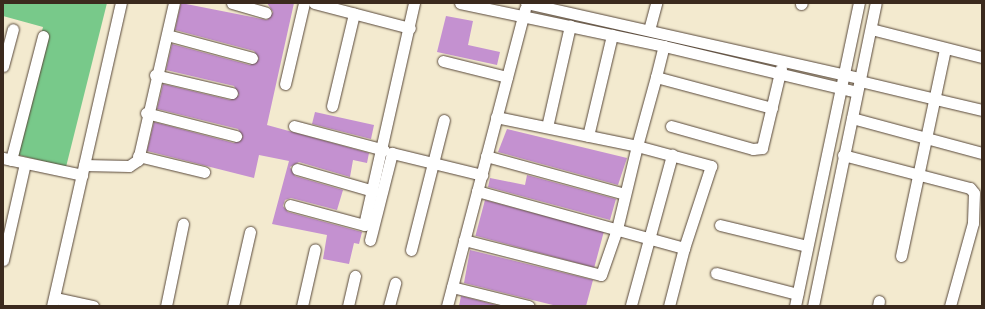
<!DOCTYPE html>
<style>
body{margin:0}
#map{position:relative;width:985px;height:309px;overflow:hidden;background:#f3eacf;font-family:"Playpen Sans",sans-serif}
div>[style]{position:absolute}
.green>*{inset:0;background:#78c98a}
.building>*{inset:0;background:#c491d0;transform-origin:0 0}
.roads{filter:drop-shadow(0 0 1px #574739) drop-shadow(0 0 1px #574739)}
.minor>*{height:11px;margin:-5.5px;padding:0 5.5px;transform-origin:5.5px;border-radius:5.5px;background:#fff}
span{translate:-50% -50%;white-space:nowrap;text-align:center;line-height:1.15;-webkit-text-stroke:3px #fcf5e5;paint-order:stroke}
.frame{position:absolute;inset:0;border:4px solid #3b2a1e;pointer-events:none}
</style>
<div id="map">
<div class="green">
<i style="clip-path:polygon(3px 3px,107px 3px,66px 167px,11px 153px,43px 27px,3px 16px)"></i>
</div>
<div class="building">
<i style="clip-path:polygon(181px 3px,267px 20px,273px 12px,267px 3px,294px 3px,267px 125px,369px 153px,367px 163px,353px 160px,350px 177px,299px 162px,290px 167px,295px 176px,343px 190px,337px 210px,291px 198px,285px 200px,283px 206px,288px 212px,362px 232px,359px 244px,354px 243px,349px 264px,323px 259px,327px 235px,272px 224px,289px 161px,259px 155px,254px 178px,147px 151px,154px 122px,234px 143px,243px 137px,238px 129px,157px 109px,163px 84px,230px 100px,239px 95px,234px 86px,166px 70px,172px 44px,250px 65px,259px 59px,254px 51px,175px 30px)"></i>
<i style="clip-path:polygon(446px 16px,473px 21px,468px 45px,500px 52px,497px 65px,437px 52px)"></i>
<i style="clip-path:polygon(315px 112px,374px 125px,371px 139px,312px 124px)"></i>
<i style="clip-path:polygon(507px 129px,627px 158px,618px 185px,498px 152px)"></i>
<i style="clip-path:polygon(527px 175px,616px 199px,610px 220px,488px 187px,490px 178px,525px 185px)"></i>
<i style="left:485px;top:200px;width:123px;height:37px;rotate:15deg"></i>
<i style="clip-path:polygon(470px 250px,593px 280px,586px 306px,557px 306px,464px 283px)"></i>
<i style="clip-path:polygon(461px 296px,500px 306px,459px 306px)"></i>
</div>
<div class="roads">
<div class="minor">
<i style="left:232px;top:3px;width:35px;rotate:16deg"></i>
<i style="left:314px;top:3px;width:99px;rotate:14.6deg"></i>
<i style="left:460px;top:3px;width:208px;rotate:11.9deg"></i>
<i style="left:664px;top:46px;width:198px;rotate:13.4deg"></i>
<i style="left:526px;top:3px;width:342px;rotate:12.7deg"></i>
<i style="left:801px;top:4px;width:1px;rotate:-45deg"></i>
<i style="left:871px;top:29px;width:114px;rotate:14.2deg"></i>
<i style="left:649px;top:30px;width:28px;rotate:-75deg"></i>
<i style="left:167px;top:35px;width:88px;rotate:15.1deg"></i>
<i style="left:443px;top:61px;width:66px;rotate:14deg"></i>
<i style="left:3px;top:66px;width:38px;rotate:-75deg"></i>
<i style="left:155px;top:75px;width:79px;rotate:13.2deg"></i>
<i style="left:656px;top:77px;width:32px;rotate:-76deg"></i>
<i style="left:860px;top:81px;width:125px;rotate:13.4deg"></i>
<i style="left:285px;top:84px;width:83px;rotate:-76.8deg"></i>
<i style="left:332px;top:106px;width:95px;rotate:-76.6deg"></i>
<i style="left:146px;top:113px;width:93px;rotate:14.3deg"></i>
<i style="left:496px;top:117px;width:144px;rotate:11.6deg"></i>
<i style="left:637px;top:146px;width:72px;rotate:-74.6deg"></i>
<i style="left:656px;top:77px;width:120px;rotate:15deg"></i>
<i style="left:852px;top:118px;width:135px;rotate:15.1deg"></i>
<i style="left:294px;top:126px;width:93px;rotate:14.9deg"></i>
<i style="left:671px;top:126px;width:85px;rotate:15.7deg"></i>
<i style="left:753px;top:149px;width:9px;rotate:-6deg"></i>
<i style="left:762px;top:148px;width:82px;rotate:-76.6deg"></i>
<i style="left:547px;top:127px;width:104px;rotate:-77.2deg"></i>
<i style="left:588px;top:136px;width:104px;rotate:-76.6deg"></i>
<i style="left:843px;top:155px;width:131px;rotate:14.6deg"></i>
<i style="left:970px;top:188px;width:6px;rotate:51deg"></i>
<i style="left:974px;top:193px;width:30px;rotate:92deg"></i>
<i style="left:973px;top:223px;width:86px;rotate:105.5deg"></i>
<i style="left:138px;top:156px;width:68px;rotate:13.6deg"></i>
<i style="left:486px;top:156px;width:144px;rotate:15.3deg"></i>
<i style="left:3px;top:158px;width:81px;rotate:12.1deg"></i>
<i style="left:11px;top:160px;width:128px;rotate:-75.5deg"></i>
<i style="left:84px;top:165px;width:45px;rotate:1.3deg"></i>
<i style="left:129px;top:166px;width:11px;rotate:-34deg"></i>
<i style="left:138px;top:160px;width:161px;rotate:-77.1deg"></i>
<i style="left:297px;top:169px;width:79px;rotate:16.1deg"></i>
<i style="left:477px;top:191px;width:215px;rotate:15.4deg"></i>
<i style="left:290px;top:205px;width:77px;rotate:15.1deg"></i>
<i style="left:364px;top:225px;width:228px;rotate:-77.3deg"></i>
<i style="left:720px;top:225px;width:89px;rotate:13.6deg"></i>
<i style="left:370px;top:240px;width:90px;rotate:-75.8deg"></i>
<i style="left:392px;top:153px;width:93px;rotate:13.7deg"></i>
<i style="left:464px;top:240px;width:141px;rotate:14.3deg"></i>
<i style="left:601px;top:275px;width:49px;rotate:-70.8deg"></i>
<i style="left:617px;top:229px;width:85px;rotate:-76.5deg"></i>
<i style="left:637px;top:146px;width:77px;rotate:15.1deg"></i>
<i style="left:711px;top:166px;width:86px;rotate:108.2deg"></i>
<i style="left:684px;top:248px;width:60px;rotate:104.5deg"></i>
<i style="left:411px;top:250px;width:134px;rotate:-75.8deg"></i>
<i style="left:901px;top:256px;width:212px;rotate:-78deg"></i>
<i style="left:3px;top:260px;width:99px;rotate:-77.2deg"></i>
<i style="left:716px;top:273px;width:84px;rotate:14.5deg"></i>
<i style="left:452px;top:287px;width:79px;rotate:13.9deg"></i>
<i style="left:55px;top:298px;width:39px;rotate:12deg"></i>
<i style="left:631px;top:305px;width:156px;rotate:-74.7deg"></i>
<i style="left:52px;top:306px;width:311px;rotate:-77.2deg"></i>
<i style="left:166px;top:306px;width:84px;rotate:-78.3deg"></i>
<i style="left:233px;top:306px;width:76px;rotate:-77.1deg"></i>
<i style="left:302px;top:306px;width:58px;rotate:-77.2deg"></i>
<i style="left:348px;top:306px;width:31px;rotate:-77deg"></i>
<i style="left:389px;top:306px;width:24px;rotate:-75deg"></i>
<i style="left:447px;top:306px;width:307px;rotate:-75.3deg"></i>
<i style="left:795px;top:306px;width:310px;rotate:-78.1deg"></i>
<i style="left:813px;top:306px;width:309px;rotate:-78.3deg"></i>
<i style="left:878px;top:306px;width:5px;rotate:-79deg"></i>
</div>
</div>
<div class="frame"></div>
</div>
